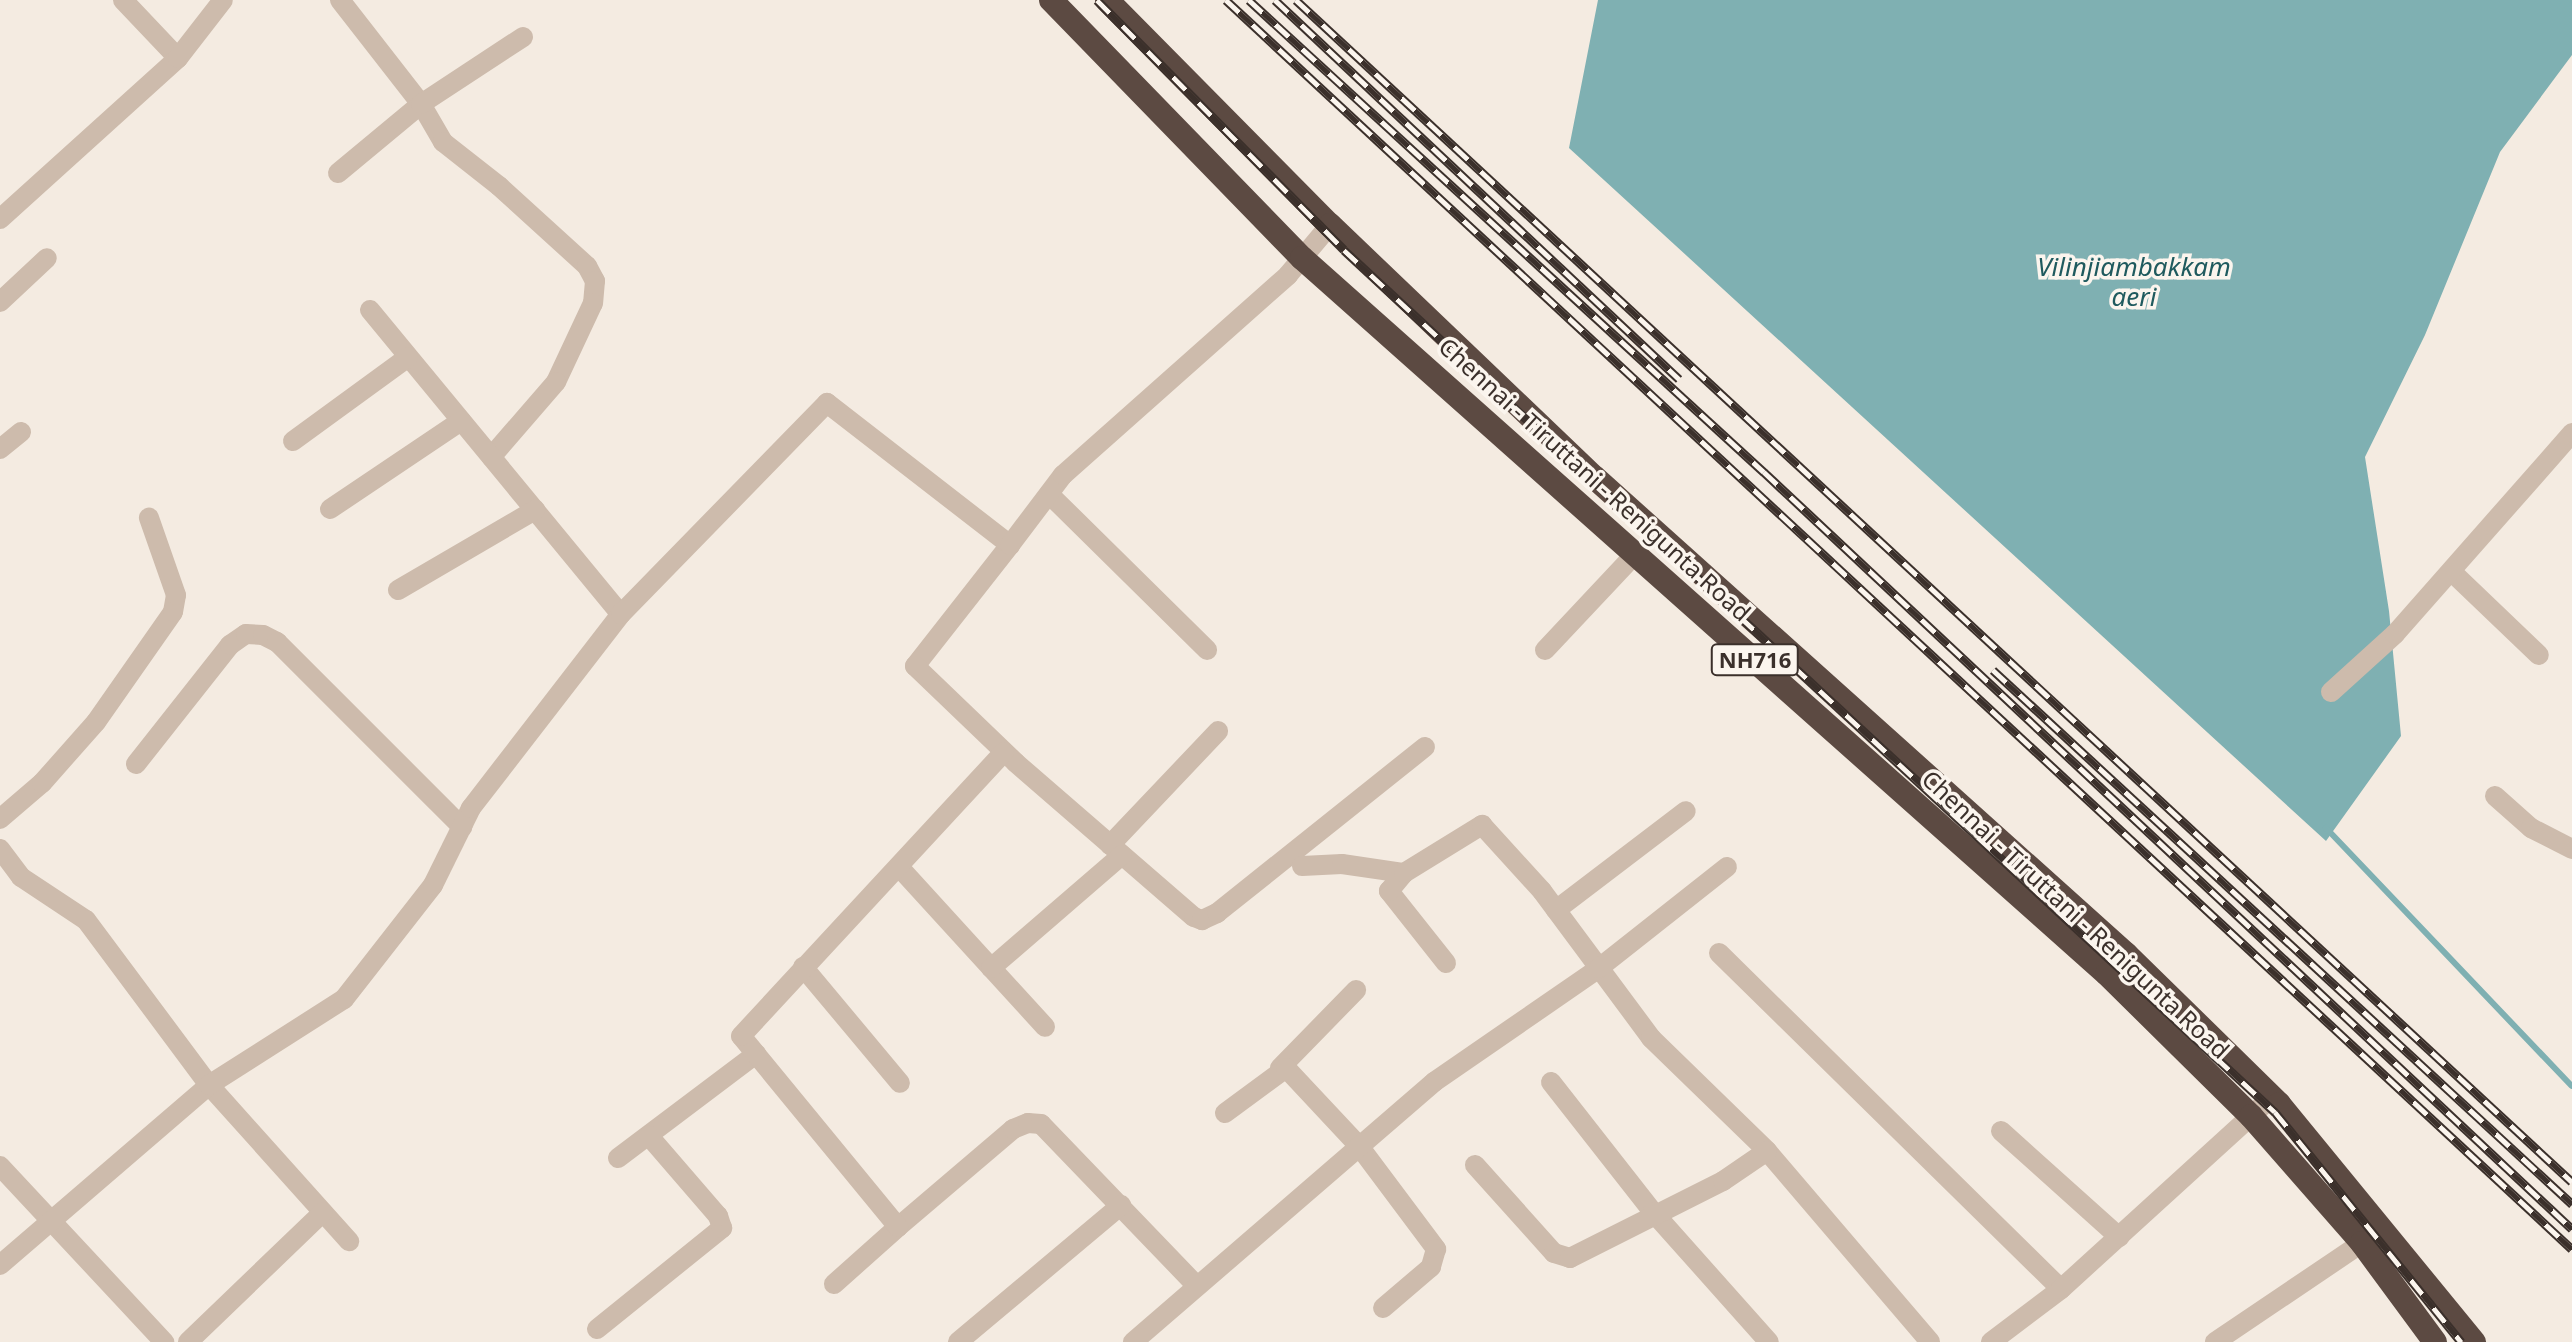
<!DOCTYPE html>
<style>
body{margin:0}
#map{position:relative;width:2572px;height:1342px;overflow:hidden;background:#f4ebe1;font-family:"Noto Sans",sans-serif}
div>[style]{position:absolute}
.water>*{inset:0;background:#7fb0b2}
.stream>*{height:6px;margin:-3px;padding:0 3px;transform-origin:3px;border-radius:3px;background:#7fb0b2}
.minor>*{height:20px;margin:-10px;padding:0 10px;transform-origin:10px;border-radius:10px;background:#cdbbac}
.highway>*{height:24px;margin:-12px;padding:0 12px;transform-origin:12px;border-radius:12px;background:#5c4a42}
.rail>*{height:9px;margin-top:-4.5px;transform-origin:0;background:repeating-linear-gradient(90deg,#fbf5ee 0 18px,#3b302b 0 36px);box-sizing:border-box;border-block:2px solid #3b302b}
span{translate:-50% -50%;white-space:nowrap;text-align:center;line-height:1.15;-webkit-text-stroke:7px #fbf5ee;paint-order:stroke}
.shield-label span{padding:2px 6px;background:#fbf5ee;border:2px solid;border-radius:6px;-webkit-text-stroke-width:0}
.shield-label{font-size:22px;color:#3b302b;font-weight:700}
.street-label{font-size:24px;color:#3b302b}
.water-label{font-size:26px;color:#1f5a5e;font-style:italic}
</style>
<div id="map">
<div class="water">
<i style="clip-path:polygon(1598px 0,2572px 0,2572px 55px,2500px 152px,2425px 335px,2365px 457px,2389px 611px,2401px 736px,2326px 841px,1569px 148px)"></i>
</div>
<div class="stream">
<i style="left:2326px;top:828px;width:356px;rotate:46.4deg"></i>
</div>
<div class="minor">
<i style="left:123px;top:0;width:80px;rotate:46.5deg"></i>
<i style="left:340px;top:0;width:132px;rotate:52.1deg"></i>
<i style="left:421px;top:104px;width:44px;rotate:59.9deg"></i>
<i style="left:443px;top:142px;width:71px;rotate:38.2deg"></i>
<i style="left:499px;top:186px;width:119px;rotate:42.3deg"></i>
<i style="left:587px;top:266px;width:17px;rotate:62deg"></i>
<i style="left:595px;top:281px;width:22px;rotate:95deg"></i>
<i style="left:593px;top:303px;width:87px;rotate:115.1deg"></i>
<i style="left:556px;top:382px;width:99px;rotate:130.9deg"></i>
<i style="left:338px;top:173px;width:108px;rotate:-39.7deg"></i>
<i style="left:421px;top:104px;width:122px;rotate:-33.3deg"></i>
<i style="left:0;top:219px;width:240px;rotate:-42.1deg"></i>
<i style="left:178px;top:58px;width:73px;rotate:-52.2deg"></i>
<i style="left:0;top:302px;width:64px;rotate:-43.1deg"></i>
<i style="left:370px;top:310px;width:394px;rotate:50.5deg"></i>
<i style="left:293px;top:441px;width:142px;rotate:-36.1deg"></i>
<i style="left:0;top:449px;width:27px;rotate:-39deg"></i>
<i style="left:1049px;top:494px;width:222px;rotate:44.6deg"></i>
<i style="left:330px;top:509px;width:158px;rotate:-33.9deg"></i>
<i style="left:1010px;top:545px;width:154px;rotate:128.1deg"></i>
<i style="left:915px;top:666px;width:140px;rotate:43.8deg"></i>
<i style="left:1016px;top:763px;width:235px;rotate:40.9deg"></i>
<i style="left:1194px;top:917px;width:9px;rotate:21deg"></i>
<i style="left:1202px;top:920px;width:17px;rotate:-25deg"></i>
<i style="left:1217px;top:913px;width:266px;rotate:-38.6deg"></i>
<i style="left:2452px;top:572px;width:120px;rotate:43.7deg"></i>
<i style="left:398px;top:590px;width:159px;rotate:-30.3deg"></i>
<i style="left:1545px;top:650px;width:134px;rotate:-46.8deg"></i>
<i style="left:2331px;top:692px;width:86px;rotate:-42.2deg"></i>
<i style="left:2395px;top:634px;width:268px;rotate:-48.6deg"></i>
<i style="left:136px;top:764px;width:152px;rotate:-51.7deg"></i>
<i style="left:230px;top:645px;width:19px;rotate:-35deg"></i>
<i style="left:246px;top:634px;width:17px;rotate:3deg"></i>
<i style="left:263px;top:635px;width:16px;rotate:27deg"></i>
<i style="left:277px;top:642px;width:262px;rotate:45deg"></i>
<i style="left:2495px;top:796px;width:48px;rotate:41.6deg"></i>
<i style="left:2531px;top:828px;width:46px;rotate:27.1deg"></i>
<i style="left:0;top:819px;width:55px;rotate:-40.6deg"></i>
<i style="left:42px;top:783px;width:81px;rotate:-48.5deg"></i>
<i style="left:96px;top:722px;width:134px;rotate:-55deg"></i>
<i style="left:173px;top:612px;width:17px;rotate:-80deg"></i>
<i style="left:176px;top:595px;width:82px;rotate:-109.3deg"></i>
<i style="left:1110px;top:845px;width:157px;rotate:-46.5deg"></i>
<i style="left:0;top:849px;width:35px;rotate:53deg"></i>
<i style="left:21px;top:877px;width:78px;rotate:33.5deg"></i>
<i style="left:86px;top:920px;width:206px;rotate:53.3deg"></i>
<i style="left:209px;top:1085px;width:210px;rotate:48.1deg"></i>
<i style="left:1302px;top:866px;width:40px;rotate:-2.9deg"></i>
<i style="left:1342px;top:864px;width:63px;rotate:8.3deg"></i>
<i style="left:900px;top:868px;width:215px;rotate:47.6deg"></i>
<i style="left:1556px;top:910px;width:163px;rotate:-37.3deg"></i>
<i style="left:1719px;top:953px;width:479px;rotate:44.5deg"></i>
<i style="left:1446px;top:963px;width:92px;rotate:-128.4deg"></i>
<i style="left:1389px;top:891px;width:23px;rotate:-50deg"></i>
<i style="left:1404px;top:873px;width:92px;rotate:-31.6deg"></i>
<i style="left:1482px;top:825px;width:89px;rotate:47.7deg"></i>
<i style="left:1542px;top:891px;width:183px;rotate:53.4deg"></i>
<i style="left:1651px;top:1038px;width:162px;rotate:44.2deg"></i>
<i style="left:1767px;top:1151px;width:251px;rotate:49.5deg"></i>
<i style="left:803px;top:967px;width:151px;rotate:50.1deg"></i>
<i style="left:991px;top:968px;width:173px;rotate:-40.8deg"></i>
<i style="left:1280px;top:1068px;width:109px;rotate:-45.7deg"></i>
<i style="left:1551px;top:1082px;width:165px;rotate:51.9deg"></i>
<i style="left:1653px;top:1212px;width:174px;rotate:48.3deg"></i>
<i style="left:1225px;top:1113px;width:76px;rotate:-36.4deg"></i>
<i style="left:1286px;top:1068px;width:107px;rotate:46.9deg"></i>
<i style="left:1359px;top:1146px;width:129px;rotate:53.2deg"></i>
<i style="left:1436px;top:1249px;width:19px;rotate:106deg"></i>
<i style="left:1431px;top:1267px;width:63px;rotate:139.5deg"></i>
<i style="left:2001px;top:1131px;width:159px;rotate:41.9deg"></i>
<i style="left:618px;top:1158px;width:173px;rotate:-37deg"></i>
<i style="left:1475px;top:1165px;width:118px;rotate:48.1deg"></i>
<i style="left:1554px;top:1253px;width:17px;rotate:17deg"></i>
<i style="left:1570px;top:1258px;width:171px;rotate:-26.7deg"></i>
<i style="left:1723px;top:1181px;width:53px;rotate:-34.3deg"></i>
<i style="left:0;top:1166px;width:241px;rotate:47deg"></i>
<i style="left:898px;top:1227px;width:151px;rotate:-40.4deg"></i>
<i style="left:1013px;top:1129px;width:16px;rotate:-22deg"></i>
<i style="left:1028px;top:1123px;width:13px;rotate:4deg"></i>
<i style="left:1041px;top:1124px;width:222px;rotate:46.1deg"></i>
<i style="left:0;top:1265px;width:276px;rotate:-40.7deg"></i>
<i style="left:209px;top:1085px;width:160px;rotate:-32.5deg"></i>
<i style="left:344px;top:999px;width:145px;rotate:-52deg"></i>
<i style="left:433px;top:885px;width:86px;rotate:-63.7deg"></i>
<i style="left:471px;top:808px;width:245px;rotate:-52.3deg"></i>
<i style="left:621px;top:614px;width:295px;rotate:-45.7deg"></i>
<i style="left:827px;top:403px;width:232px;rotate:37.8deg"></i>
<i style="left:1010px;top:545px;width:88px;rotate:-52.9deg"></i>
<i style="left:1063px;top:475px;width:301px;rotate:-41.6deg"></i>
<i style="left:1288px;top:275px;width:65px;rotate:-50deg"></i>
<i style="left:834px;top:1284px;width:86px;rotate:-41.7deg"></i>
<i style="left:898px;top:1227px;width:247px;rotate:-129.4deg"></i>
<i style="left:741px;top:1036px;width:387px;rotate:-47.2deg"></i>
<i style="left:597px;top:1329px;width:161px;rotate:-38.9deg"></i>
<i style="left:722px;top:1228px;width:13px;rotate:-108deg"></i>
<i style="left:718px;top:1216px;width:106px;rotate:-130.8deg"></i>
<i style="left:188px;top:1342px;width:187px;rotate:-43.9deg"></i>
<i style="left:958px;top:1342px;width:213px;rotate:-40deg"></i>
<i style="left:1133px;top:1342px;width:398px;rotate:-40.8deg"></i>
<i style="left:1434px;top:1082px;width:201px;rotate:-34.6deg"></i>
<i style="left:1599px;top:968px;width:163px;rotate:-38.3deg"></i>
<i style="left:1991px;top:1342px;width:88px;rotate:-37.1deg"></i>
<i style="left:2061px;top:1289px;width:285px;rotate:-42.3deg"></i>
<i style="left:2215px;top:1342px;width:177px;rotate:-34deg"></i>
</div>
<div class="highway">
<i style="left:1051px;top:0;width:360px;rotate:45.8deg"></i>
<i style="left:1302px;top:258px;width:1077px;rotate:41.65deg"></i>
<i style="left:2107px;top:974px;width:202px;rotate:44.6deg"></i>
<i style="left:2251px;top:1116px;width:169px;rotate:48.8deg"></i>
<i style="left:2362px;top:1243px;width:123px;rotate:53.6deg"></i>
<i style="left:1107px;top:0;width:317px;rotate:45.3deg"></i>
<i style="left:1330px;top:225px;width:365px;rotate:43.7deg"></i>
<i style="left:1594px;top:477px;width:715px;rotate:41.88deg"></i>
<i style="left:2126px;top:954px;width:214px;rotate:44.4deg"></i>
<i style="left:2279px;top:1104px;width:308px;rotate:50.7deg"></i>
</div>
<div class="rail">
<i style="left:1097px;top:0;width:351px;rotate:45.3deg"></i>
<i style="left:1344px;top:250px;width:1269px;rotate:42.8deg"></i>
<i style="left:2275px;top:1112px;width:296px;rotate:51deg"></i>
<i style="left:1226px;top:0;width:1836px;rotate:42.86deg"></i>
<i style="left:1249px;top:0;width:699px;rotate:42.51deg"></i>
<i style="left:1764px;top:472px;width:1107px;rotate:43.13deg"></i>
<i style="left:1275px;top:0;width:554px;rotate:43.17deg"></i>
<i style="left:1296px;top:0;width:1739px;rotate:42.81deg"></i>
<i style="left:1993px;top:670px;width:788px;rotate:42.68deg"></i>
</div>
<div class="shield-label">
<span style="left:1755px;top:660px">NH716</span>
</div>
<div class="street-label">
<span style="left:1595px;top:479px;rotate:42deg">Chennai - Tiruttani - Renigunta Road</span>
<span style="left:2076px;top:914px;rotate:43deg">Chennai - Tiruttani - Renigunta Road</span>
</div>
<div class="water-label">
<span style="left:2134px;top:282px">Vilinjiambakkam<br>aeri</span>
</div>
</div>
